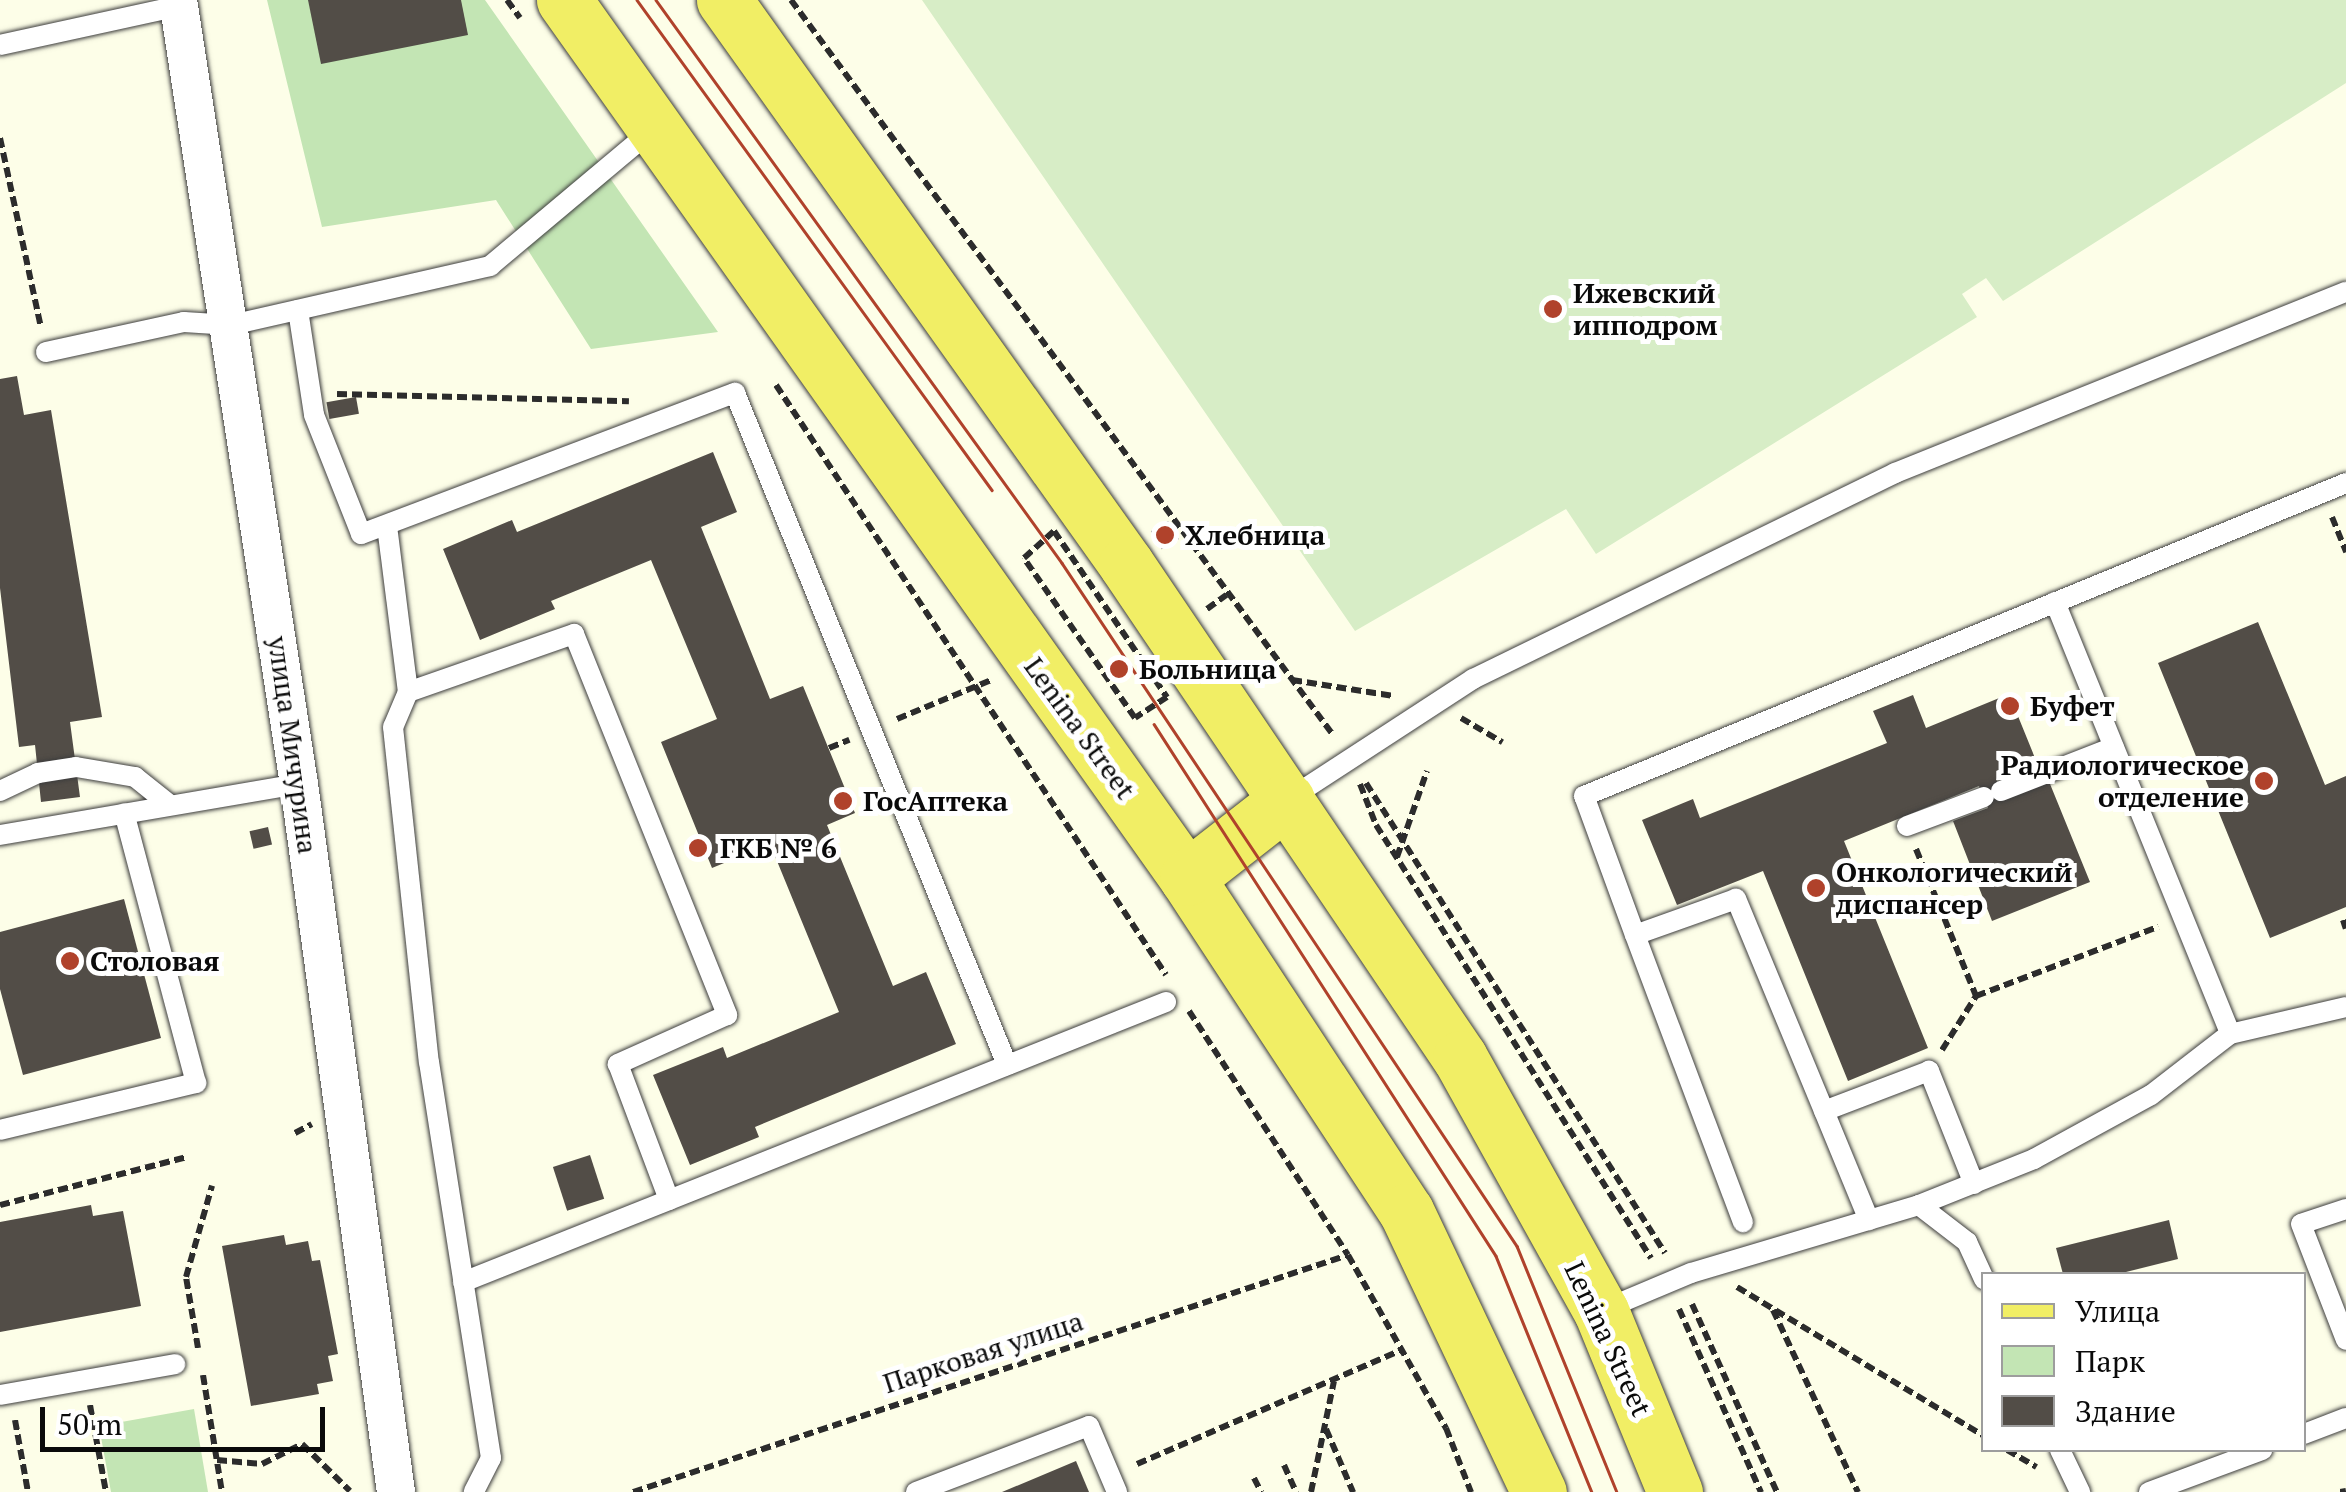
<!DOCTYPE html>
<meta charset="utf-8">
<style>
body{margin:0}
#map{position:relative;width:2346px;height:1492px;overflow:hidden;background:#fdfee8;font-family:"PT Serif",serif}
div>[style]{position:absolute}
.green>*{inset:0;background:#c3e5b4}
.pitch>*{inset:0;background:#d7edc6}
.building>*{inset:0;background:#524d47;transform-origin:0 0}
.path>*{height:6px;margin-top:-3px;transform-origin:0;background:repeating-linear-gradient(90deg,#2c2c2c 0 10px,transparent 0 15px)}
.roads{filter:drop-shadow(0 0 2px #3d3d3d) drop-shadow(0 0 2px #3d3d3d)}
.service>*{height:20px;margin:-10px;padding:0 10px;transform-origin:10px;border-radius:10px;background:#fff}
.minor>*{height:38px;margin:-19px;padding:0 19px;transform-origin:19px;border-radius:19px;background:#fff}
.primary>*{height:55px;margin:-27.5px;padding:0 27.5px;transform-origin:27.5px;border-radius:27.5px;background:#f1ee65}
.tram>*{height:2.5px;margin:-1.25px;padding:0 1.25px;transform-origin:1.25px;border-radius:1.25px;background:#b0422b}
.dots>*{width:28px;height:28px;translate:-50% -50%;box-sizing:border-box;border:5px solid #fff;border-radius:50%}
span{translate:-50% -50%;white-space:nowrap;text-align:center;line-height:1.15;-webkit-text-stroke:10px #fff;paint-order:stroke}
.poi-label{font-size:28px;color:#0a0a0a;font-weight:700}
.left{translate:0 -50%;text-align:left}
.right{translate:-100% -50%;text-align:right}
.street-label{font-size:28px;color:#0a0a0a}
.legend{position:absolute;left:1981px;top:1272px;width:325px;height:180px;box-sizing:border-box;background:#fff;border:2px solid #9d9d9d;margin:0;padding:12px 18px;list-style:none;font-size:30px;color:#0a0a0a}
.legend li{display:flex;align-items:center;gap:20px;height:50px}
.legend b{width:50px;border:2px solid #9d9d9d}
.scale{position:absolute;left:40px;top:1407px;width:285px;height:45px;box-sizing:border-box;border:5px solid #0a0a0a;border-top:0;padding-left:12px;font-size:30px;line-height:35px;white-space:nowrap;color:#0a0a0a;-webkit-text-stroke:8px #fff;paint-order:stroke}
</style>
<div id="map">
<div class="green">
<i style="clip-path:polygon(267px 0,485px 0,718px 332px,591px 349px,496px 200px,322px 227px)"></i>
<i style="clip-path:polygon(194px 1409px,208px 1492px,111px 1492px,99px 1426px)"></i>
</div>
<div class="pitch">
<i style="clip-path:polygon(922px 0,2346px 0,2346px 83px,2003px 301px,1986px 278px,1962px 294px,1977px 317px,1596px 554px,1566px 509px,1355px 631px)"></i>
</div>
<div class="building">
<i style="clip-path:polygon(308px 0,461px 0,468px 35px,321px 64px)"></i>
<i style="clip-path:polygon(17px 376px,24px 415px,51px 410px,102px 717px,70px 722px,80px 797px,41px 802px,35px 745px,19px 747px,0 588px,0 379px)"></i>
<i style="left:356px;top:397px;width:17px;height:30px;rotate:80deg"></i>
<i style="clip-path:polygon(713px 452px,737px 512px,701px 527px,770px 699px,803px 686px,855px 813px,827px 825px,893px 986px,926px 972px,956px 1044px,755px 1127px,759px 1137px,690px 1165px,653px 1075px,723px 1047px,727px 1058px,839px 1012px,770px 844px,712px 868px,661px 742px,717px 719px,651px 560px,551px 601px,555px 609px,480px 640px,443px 549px,512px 520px,517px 532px)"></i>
<i style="left:1168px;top:521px;width:21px;height:20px;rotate:59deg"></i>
<i style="clip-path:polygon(2258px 622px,2325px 785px,2346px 776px,2346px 907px,2270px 938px,2158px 663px)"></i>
<i style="clip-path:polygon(2009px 694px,2037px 763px,1996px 779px,2003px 797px,2048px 779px,2090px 882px,1992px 921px,1953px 821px,1988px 808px,1979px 786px,1844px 841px,1928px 1048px,1848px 1081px,1763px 871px,1677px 905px,1642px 820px,1693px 799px,1700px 818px,1887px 743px,1873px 711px,1913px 695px,1926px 728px)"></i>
<i style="left:268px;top:827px;width:18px;height:19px;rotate:77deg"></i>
<i style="clip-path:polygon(124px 899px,161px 1038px,23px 1075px,0 989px,0 932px)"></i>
<i style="left:590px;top:1155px;width:46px;height:39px;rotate:72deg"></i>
<i style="clip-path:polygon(91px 1205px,93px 1216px,123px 1211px,141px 1306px,0 1332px,0 1222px)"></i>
<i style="clip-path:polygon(2169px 1220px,2178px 1259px,2118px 1274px,2063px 1274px,2056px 1248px)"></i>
<i style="clip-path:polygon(284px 1235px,286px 1245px,308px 1241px,312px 1261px,320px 1260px,338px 1354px,328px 1356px,333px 1381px,317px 1384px,319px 1394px,251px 1406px,222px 1246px)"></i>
<i style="clip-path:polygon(1076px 1461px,1089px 1492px,1002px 1492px)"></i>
</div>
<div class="path">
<i style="left:507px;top:0;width:22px;rotate:54deg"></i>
<i style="left:791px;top:0;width:913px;rotate:53.59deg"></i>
<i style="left:0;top:138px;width:193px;rotate:77.8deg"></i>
<i style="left:776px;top:385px;width:707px;rotate:56.53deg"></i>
<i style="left:337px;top:394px;width:292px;rotate:1.4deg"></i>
<i style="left:2332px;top:517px;width:38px;rotate:68deg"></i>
<i style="left:1054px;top:531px;width:201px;rotate:55.8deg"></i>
<i style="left:1167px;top:697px;width:38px;rotate:147deg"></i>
<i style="left:1135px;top:718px;width:195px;rotate:-124.8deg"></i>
<i style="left:1024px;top:558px;width:40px;rotate:-42deg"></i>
<i style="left:1207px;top:609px;width:24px;rotate:-36deg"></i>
<i style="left:1292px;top:680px;width:103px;rotate:8.9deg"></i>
<i style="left:1461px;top:718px;width:48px;rotate:30.3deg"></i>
<i style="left:897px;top:719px;width:102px;rotate:-22.5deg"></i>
<i style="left:829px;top:748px;width:22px;rotate:-22deg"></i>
<i style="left:1366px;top:783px;width:557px;rotate:57.54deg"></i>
<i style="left:1360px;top:784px;width:44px;rotate:68.7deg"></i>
<i style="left:1376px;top:825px;width:513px;rotate:57.58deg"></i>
<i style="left:1916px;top:849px;width:159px;rotate:67.8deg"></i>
<i style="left:1976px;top:996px;width:195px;rotate:-20.8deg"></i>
<i style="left:1397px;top:857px;width:91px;rotate:-70.8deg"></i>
<i style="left:2343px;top:920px;width:9px;rotate:72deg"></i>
<i style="left:1189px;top:1011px;width:291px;rotate:56.9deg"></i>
<i style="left:1348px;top:1255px;width:199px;rotate:60.5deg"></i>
<i style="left:1446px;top:1428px;width:69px;rotate:68.7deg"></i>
<i style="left:1942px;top:1050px;width:64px;rotate:-57.8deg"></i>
<i style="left:295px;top:1133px;width:19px;rotate:-28deg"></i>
<i style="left:0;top:1205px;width:193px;rotate:-14.4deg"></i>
<i style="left:1737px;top:1287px;width:288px;rotate:31.1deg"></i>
<i style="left:1692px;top:1304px;width:206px;rotate:65.7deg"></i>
<i style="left:1679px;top:1309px;width:201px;rotate:65.9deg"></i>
<i style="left:1773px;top:1310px;width:201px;rotate:65deg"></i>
<i style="left:198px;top:1348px;width:72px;rotate:-99.6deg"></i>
<i style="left:186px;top:1277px;width:95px;rotate:-74.1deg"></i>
<i style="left:203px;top:1375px;width:119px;rotate:80.8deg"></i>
<i style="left:90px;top:1405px;width:88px;rotate:79.6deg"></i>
<i style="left:15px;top:1420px;width:73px;rotate:79.8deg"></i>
<i style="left:1326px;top:1429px;width:69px;rotate:66.8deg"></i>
<i style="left:2007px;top:1450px;width:34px;rotate:30deg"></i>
<i style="left:217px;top:1460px;width:45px;rotate:5.1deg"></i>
<i style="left:262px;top:1464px;width:45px;rotate:-26.6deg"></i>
<i style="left:302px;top:1444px;width:67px;rotate:44.4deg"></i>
<i style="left:1137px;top:1464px;width:288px;rotate:-23.3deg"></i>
<i style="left:1284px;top:1465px;width:30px;rotate:66deg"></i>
<i style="left:1254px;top:1478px;width:16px;rotate:63deg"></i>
<i style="left:633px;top:1492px;width:753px;rotate:-18.34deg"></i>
<i style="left:1311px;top:1492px;width:113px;rotate:-78.3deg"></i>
<i style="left:2340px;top:1492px;width:6px;rotate:-9deg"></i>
</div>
<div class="roads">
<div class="service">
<i style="left:0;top:45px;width:183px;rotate:-12.3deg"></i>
<i style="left:298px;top:310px;width:106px;rotate:81.3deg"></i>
<i style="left:314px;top:415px;width:128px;rotate:68.4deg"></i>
<i style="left:361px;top:534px;width:400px;rotate:-20.7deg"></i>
<i style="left:735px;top:393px;width:725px;rotate:67.96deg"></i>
<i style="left:46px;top:352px;width:141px;rotate:-12.3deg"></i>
<i style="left:184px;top:322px;width:47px;rotate:3.7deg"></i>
<i style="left:231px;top:325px;width:266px;rotate:-12.8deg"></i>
<i style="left:490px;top:266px;width:213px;rotate:-40deg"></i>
<i style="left:387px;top:526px;width:167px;rotate:82.8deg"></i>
<i style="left:408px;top:692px;width:176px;rotate:-19.3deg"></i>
<i style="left:574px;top:634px;width:411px;rotate:68.1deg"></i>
<i style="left:727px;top:1015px;width:120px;rotate:155.8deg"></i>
<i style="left:618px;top:1064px;width:145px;rotate:69.4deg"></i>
<i style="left:669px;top:1200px;width:535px;rotate:-21.72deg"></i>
<i style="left:2055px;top:602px;width:466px;rotate:67.9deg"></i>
<i style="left:2230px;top:1034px;width:119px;rotate:-13.1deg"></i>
<i style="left:408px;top:692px;width:38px;rotate:113deg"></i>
<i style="left:393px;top:727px;width:337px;rotate:83.9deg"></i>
<i style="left:429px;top:1062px;width:401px;rotate:81.1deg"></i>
<i style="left:491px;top:1458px;width:38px;rotate:117deg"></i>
<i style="left:0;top:791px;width:42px;rotate:-25.3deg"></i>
<i style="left:38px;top:773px;width:38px;rotate:-9deg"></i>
<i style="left:76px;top:767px;width:60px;rotate:9.6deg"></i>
<i style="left:135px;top:777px;width:45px;rotate:38.7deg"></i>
<i style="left:2001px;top:791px;width:121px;rotate:-21.3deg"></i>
<i style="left:1289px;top:799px;width:220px;rotate:-33.1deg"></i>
<i style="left:1473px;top:679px;width:470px;rotate:-26deg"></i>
<i style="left:1895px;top:473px;width:486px;rotate:-21.9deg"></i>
<i style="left:1907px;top:826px;width:82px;rotate:-20.6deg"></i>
<i style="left:0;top:835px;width:303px;rotate:-9.7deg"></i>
<i style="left:1635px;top:935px;width:307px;rotate:69.4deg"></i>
<i style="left:1824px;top:1111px;width:118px;rotate:67.6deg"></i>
<i style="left:0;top:1130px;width:202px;rotate:-13.5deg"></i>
<i style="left:196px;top:1083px;width:279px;rotate:-104.9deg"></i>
<i style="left:1974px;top:1184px;width:122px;rotate:-111.7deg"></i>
<i style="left:1929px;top:1071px;width:112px;rotate:159.1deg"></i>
<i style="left:1824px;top:1111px;width:230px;rotate:-112.5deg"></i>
<i style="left:1736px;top:899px;width:107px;rotate:160.4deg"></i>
<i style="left:1635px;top:935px;width:148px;rotate:-110.1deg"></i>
<i style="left:1584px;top:796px;width:824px;rotate:-22.33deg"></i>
<i style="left:1919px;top:1205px;width:124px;rotate:-21.8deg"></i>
<i style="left:2034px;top:1159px;width:133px;rotate:-28.7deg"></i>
<i style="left:2151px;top:1095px;width:100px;rotate:-37.7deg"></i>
<i style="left:2346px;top:1209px;width:47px;rotate:161.6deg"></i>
<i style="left:2301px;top:1224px;width:124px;rotate:68.8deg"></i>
<i style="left:463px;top:1282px;width:222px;rotate:-21.7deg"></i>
<i style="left:1603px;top:1310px;width:95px;rotate:-22.8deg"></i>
<i style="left:1691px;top:1273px;width:238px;rotate:-16.6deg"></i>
<i style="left:1919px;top:1205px;width:61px;rotate:37.6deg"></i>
<i style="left:1967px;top:1242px;width:41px;rotate:65.3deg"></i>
<i style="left:0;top:1395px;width:178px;rotate:-10deg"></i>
<i style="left:2304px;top:1434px;width:45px;rotate:-20.9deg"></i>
<i style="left:2060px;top:1450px;width:47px;rotate:64.5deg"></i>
<i style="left:916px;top:1492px;width:185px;rotate:-20.9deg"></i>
<i style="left:1089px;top:1426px;width:72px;rotate:67deg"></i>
<i style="left:2149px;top:1492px;width:121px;rotate:-20.4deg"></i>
</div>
<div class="minor">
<i style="left:178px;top:0;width:793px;rotate:81.23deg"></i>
<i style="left:299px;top:784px;width:715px;rotate:82.2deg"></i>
</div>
<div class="primary">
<i style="left:564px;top:0;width:1077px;rotate:54.64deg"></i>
<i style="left:1187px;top:878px;width:399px;rotate:56.7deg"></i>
<i style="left:1406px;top:1211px;width:311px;rotate:64.7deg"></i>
<i style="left:724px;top:0;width:693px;rotate:54.52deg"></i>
<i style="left:1126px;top:564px;width:596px;rotate:55.94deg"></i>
<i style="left:1460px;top:1058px;width:290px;rotate:60.9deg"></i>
<i style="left:1601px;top:1311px;width:196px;rotate:67.8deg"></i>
<i style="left:1187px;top:878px;width:127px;rotate:-38deg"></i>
</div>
</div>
<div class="tram">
<i style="left:637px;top:0;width:605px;rotate:54.08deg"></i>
<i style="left:656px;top:0;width:694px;rotate:54.2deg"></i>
<i style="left:1062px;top:563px;width:821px;rotate:56.33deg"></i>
<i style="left:1517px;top:1246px;width:266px;rotate:67.9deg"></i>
<i style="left:1154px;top:724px;width:632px;rotate:57.26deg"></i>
<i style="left:1496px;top:1256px;width:255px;rotate:67.9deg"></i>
</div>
<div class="dots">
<i style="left:1553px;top:309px;background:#b0422b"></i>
<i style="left:1165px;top:535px;background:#b0422b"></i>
<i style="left:1119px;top:669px;background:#b0422b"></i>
<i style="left:2010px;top:706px;background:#b0422b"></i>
<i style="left:2264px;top:781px;background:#b0422b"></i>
<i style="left:843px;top:801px;background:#b0422b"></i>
<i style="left:698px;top:848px;background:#b0422b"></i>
<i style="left:1816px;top:888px;background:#b0422b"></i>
<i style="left:70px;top:961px;background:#b0422b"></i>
</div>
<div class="poi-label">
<span class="left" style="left:1573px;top:309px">Ижевский<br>ипподром</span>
<span class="left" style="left:1185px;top:535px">Хлебница</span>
<span class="left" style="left:1139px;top:669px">Больница</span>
<span class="left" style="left:2030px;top:706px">Буфет</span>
<span class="right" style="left:2244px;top:781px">Радиологическое<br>отделение</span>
<span class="left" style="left:863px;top:801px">ГосАптека</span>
<span class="left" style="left:720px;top:848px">ГКБ № 6</span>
<span class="left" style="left:1836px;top:888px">Онкологический<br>диспансер</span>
<span class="left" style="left:90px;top:961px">Столовая</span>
</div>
<div class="street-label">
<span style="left:1080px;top:728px;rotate:54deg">Lenina Street</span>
<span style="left:293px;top:745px;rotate:82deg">улица Мичурина</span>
<span style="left:1608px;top:1339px;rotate:65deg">Lenina Street</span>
<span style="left:983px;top:1352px;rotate:-18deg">Парковая улица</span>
</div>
<ul class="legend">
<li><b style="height:12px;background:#f1ee65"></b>Улица</li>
<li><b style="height:28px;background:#c3e5b4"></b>Парк</li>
<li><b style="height:28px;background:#524d47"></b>Здание</li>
</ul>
<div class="scale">50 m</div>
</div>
